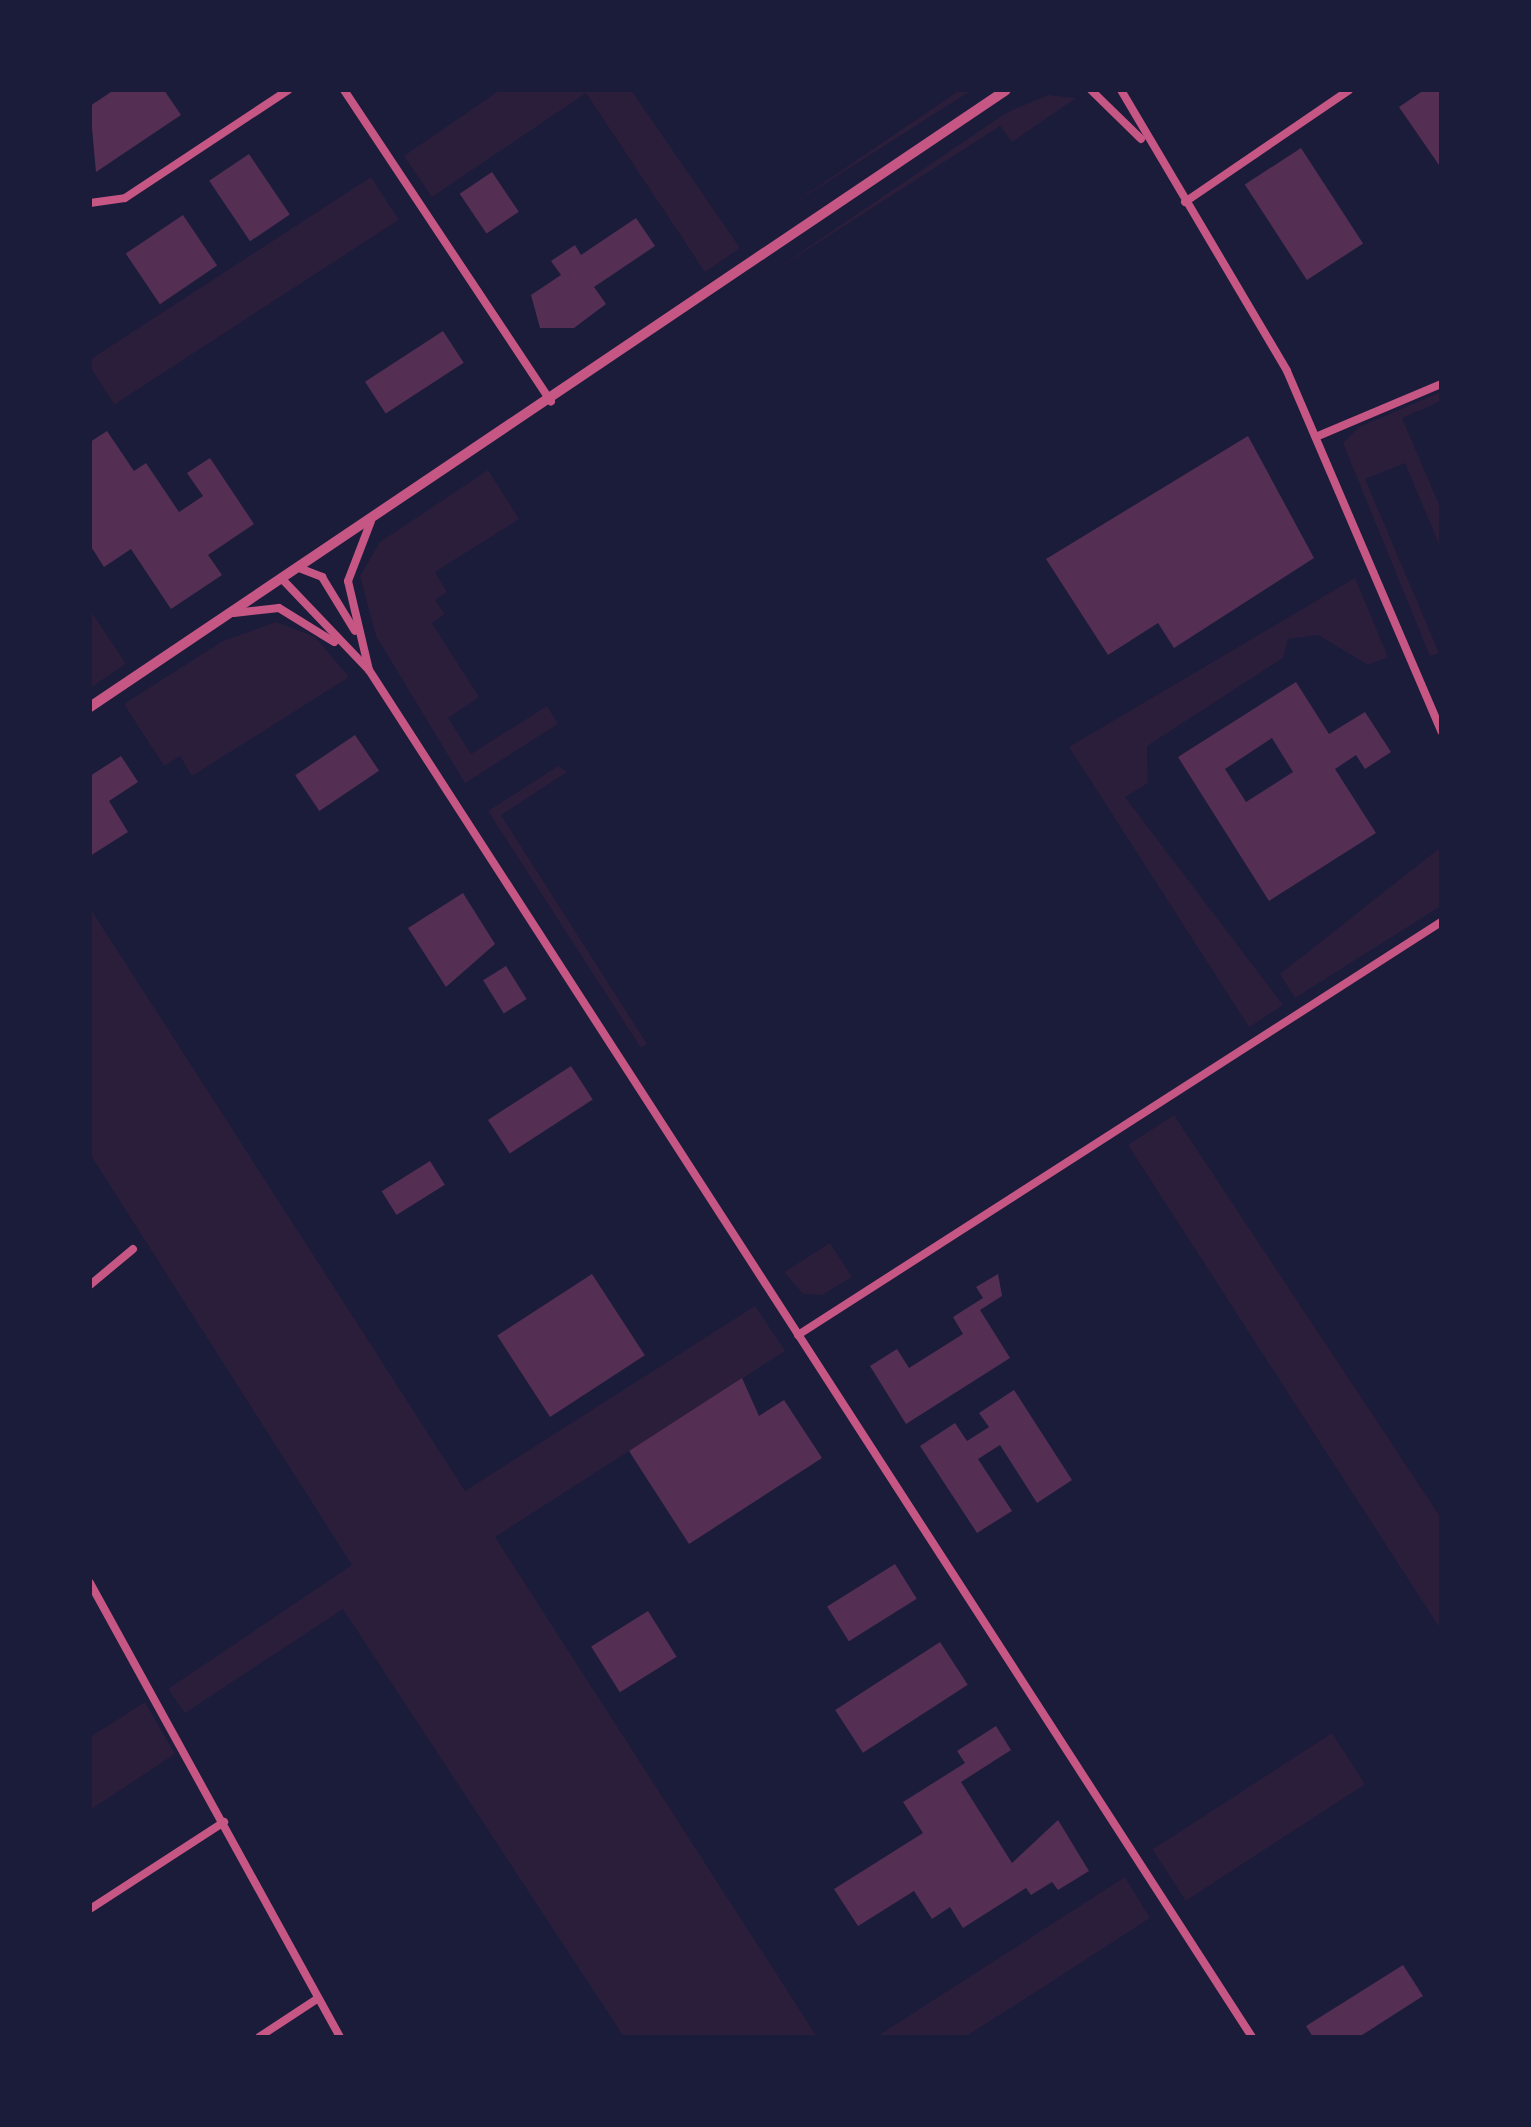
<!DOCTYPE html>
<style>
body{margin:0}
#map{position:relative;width:1531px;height:2127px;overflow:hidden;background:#1b1b3a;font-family:Montserrat,sans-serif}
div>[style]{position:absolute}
.green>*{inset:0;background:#2a1e3b;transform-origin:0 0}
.building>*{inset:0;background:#542f53;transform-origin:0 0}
.minor>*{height:8px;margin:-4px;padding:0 4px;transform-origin:4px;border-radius:4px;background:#c65784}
.tertiary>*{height:10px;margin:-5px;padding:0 5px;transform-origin:5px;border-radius:5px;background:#c65784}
span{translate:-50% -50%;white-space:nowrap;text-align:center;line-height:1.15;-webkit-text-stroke:8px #1b1b3a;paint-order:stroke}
.frame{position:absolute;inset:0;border:92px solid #1b1b3a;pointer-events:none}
</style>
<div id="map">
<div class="green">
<i style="clip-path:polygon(500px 90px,631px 90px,740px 248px,705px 272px,586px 93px,432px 197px,404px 156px)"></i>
<i style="clip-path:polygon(960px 90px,972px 90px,782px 211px)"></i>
<i style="clip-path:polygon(1048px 95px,1076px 98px,1012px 142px,1000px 126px,766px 276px,1006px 113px)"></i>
<i style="left:371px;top:177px;width:51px;height:339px;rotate:57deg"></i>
<i style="clip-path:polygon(1441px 392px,1441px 401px,1402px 418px,1441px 509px,1441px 549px,1405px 463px,1365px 479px,1439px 653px,1430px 656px,1343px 443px,1359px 427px)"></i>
<i style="clip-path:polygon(488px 470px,519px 519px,435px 572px,447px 592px,435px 600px,445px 614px,432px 623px,479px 697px,448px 718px,471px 754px,547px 706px,558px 724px,465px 783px,376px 636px,360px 576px,380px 542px)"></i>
<i style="clip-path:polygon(1355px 578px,1388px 657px,1368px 665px,1318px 635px,1288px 639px,1283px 658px,1147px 746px,1148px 783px,1125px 797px,1283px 1005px,1249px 1027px,1069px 747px)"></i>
<i style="clip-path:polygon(90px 610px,126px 664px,90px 688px)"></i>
<i style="clip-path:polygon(276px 622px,315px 637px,349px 677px,192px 776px,180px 756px,164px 766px,124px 704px,223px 641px)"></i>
<i style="clip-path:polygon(558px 766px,567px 772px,501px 815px,647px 1044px,641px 1048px,488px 811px)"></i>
<i style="clip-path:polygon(1441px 847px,1441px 906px,1295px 998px,1280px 974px)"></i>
<i style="clip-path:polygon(90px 908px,465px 1491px,755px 1306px,785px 1351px,495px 1537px,817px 2037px,624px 2037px,343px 1609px,185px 1713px,168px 1689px,352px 1565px,90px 1154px)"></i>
<i style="clip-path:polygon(1174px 1115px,1441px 1518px,1441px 1630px,1128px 1145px)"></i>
<i style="clip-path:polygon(830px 1243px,852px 1277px,822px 1295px,803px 1294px,784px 1272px)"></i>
<i style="clip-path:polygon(145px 1702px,175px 1754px,90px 1810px,90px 1737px)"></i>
<i style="left:1332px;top:1733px;width:61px;height:214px;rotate:57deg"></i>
<i style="clip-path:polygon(1125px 1877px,1150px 1918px,1045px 1986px,965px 2037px,876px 2037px)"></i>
</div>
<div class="building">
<i style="clip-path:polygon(114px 90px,164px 90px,181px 115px,96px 172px,90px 106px)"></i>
<i style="clip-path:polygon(1424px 90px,1441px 90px,1441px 168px,1399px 107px)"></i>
<i style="left:1301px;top:148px;width:114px;height:67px;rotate:57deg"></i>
<i style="left:249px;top:154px;width:73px;height:48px;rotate:56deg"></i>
<i style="left:492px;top:172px;width:48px;height:39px;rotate:56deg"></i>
<i style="left:183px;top:215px;width:61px;height:69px;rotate:56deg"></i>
<i style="clip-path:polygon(636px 218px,655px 246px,594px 287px,606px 304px,574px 328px,540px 328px,531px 295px,561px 275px,551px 261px,575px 245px,581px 255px)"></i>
<i style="left:443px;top:331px;width:38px;height:93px;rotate:57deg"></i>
<i style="clip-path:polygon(107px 431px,134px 471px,146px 463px,179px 512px,203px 496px,187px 473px,210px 458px,254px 524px,208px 555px,222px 575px,171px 609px,131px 549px,104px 567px,90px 545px,90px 442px)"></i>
<i style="clip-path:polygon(1248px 436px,1314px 558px,1174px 648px,1158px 623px,1108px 655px,1046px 559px)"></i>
<i style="clip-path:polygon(evenodd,1296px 682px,1329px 734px,1365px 712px,1391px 752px,1365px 769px,1356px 755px,1335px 769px,1376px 833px,1269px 901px,1178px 757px,1296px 682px,1272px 738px,1293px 772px,1246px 802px,1225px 769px,1272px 738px)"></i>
<i style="left:355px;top:735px;width:43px;height:72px;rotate:56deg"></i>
<i style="clip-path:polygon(121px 756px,138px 782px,109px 801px,128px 832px,90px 856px,90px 776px)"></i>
<i style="clip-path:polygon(463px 893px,495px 944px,446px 987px,408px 928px)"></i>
<i style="left:506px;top:966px;width:39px;height:27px;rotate:58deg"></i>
<i style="left:571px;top:1066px;width:40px;height:99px;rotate:57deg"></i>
<i style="left:430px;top:1161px;width:28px;height:57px;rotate:58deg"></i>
<i style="left:592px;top:1274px;width:97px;height:113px;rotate:57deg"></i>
<i style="clip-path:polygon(998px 1274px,1002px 1296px,980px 1310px,1010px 1358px,906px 1424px,870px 1366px,897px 1349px,909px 1368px,963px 1334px,953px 1317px,983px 1298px,976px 1287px)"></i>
<i style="clip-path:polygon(742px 1378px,759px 1416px,784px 1400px,822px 1458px,689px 1544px,629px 1451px)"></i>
<i style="clip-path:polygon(1014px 1390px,1072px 1480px,1037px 1503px,1000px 1445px,978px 1459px,1012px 1511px,977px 1533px,920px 1446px,955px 1423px,967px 1441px,989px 1427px,979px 1413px)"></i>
<i style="left:895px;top:1564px;width:41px;height:80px;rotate:58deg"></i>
<i style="left:648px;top:1611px;width:54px;height:67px;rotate:58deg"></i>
<i style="left:940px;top:1642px;width:51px;height:125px;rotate:57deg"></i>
<i style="clip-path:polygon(996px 1726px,1011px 1750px,961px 1782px,1012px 1863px,1058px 1820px,1089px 1871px,1058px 1890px,1052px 1882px,1031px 1895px,1026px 1888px,963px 1928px,950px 1907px,932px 1919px,914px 1891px,858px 1926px,834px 1889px,923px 1833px,903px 1802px,965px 1763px,957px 1751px)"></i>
<i style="clip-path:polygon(1403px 1965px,1423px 1996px,1359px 2037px,1313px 2037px,1306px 2026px)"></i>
</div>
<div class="minor">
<i style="left:344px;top:90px;width:374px;rotate:56.4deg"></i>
<i style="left:1091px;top:90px;width:70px;rotate:44.4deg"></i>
<i style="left:1121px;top:90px;width:326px;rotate:59.4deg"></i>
<i style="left:1287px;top:371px;width:392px;rotate:66.8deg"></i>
<i style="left:1185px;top:202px;width:199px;rotate:-34.3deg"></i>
<i style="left:90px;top:203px;width:35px;rotate:-8deg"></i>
<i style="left:125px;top:198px;width:196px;rotate:-33.5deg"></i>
<i style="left:1318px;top:436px;width:134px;rotate:-22.9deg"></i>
<i style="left:299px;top:568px;width:25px;rotate:21deg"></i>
<i style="left:322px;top:577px;width:63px;rotate:58.6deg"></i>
<i style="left:283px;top:580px;width:124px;rotate:46.3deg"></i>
<i style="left:369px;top:670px;width:1627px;rotate:57.14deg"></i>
<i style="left:234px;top:613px;width:45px;rotate:-6.3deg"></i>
<i style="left:279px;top:608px;width:65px;rotate:31.7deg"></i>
<i style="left:369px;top:670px;width:91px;rotate:-103.3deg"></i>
<i style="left:348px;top:581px;width:64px;rotate:-69deg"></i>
<i style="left:90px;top:1285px;width:56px;rotate:-39.9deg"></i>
<i style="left:798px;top:1335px;width:764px;rotate:-32.71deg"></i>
<i style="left:90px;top:1583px;width:518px;rotate:61.16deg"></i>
<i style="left:90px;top:1909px;width:160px;rotate:-33deg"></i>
<i style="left:259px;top:2037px;width:69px;rotate:-33.2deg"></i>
</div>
<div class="tertiary">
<i style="left:90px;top:707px;width:1104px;rotate:-33.96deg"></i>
</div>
<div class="frame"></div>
</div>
